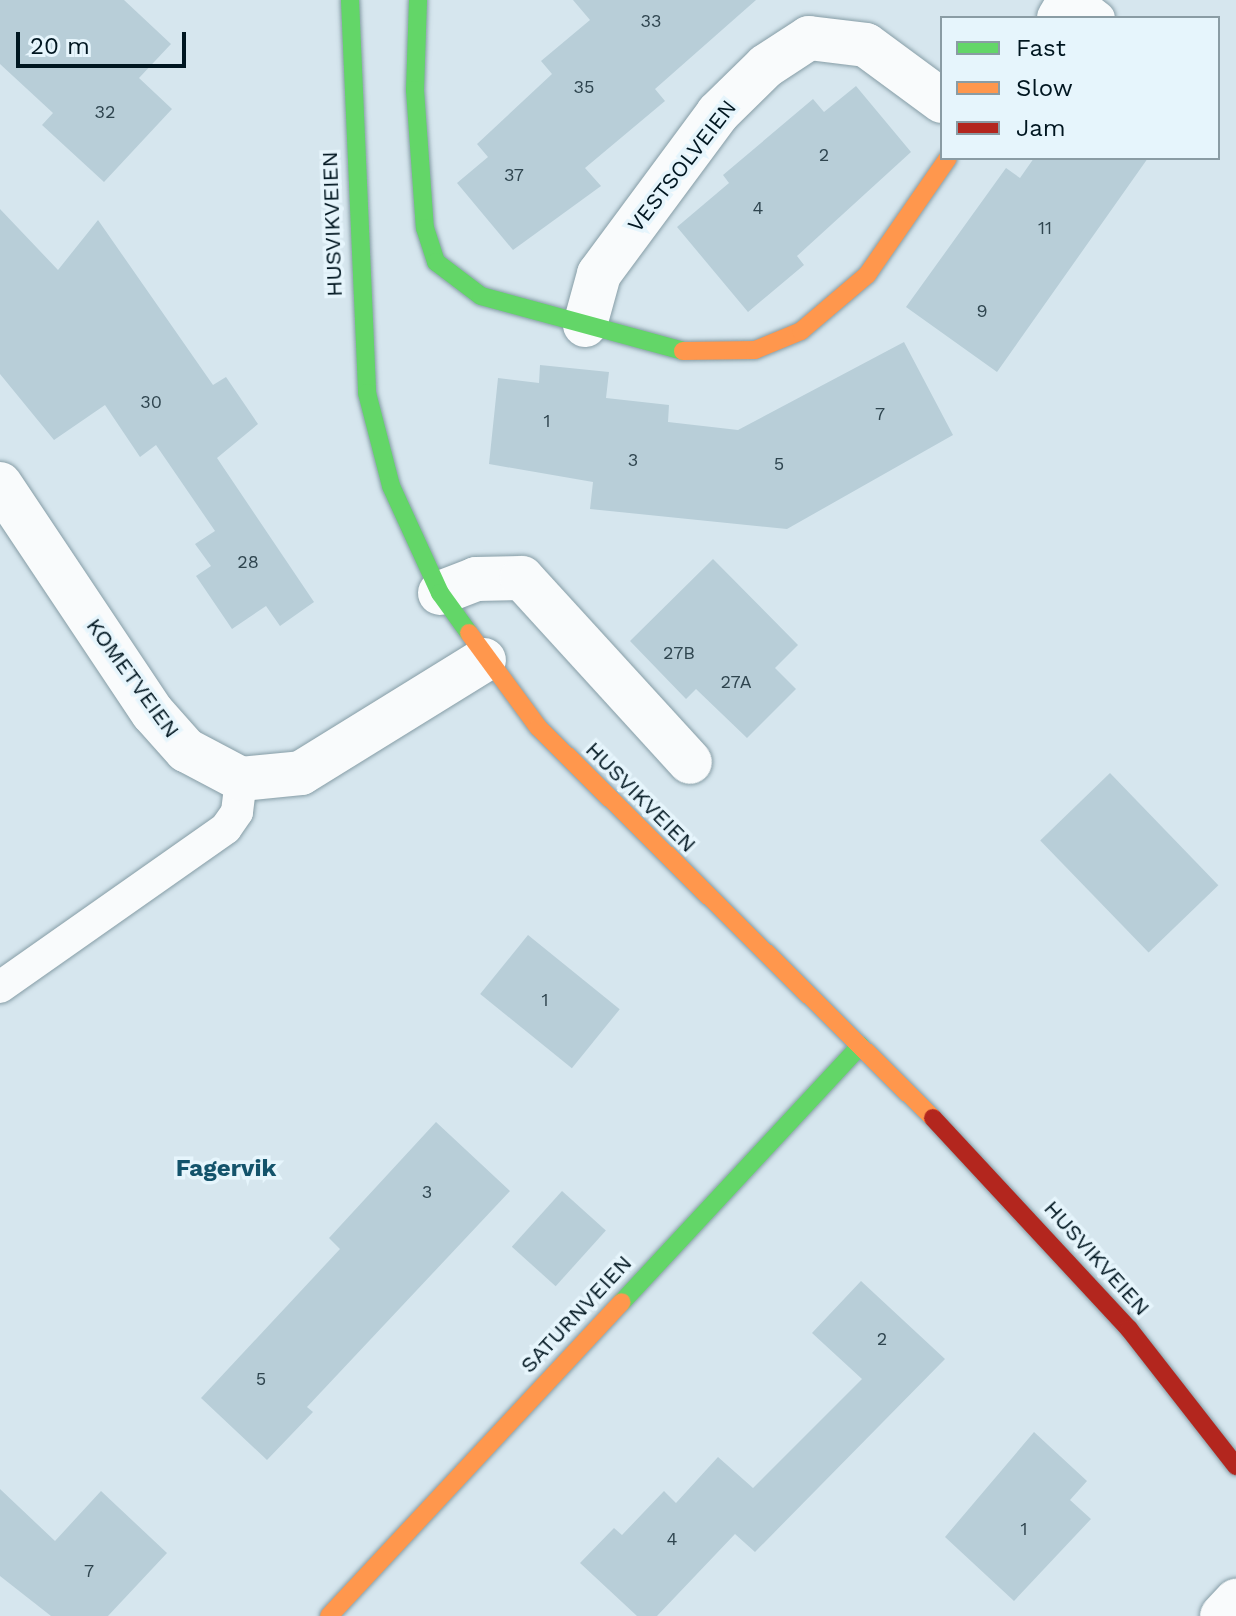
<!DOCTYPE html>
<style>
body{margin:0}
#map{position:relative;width:1236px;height:1616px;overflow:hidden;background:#d6e6ee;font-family:"Work Sans",sans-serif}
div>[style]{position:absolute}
.building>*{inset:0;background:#b8ced8;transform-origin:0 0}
.roads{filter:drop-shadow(0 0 2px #869da6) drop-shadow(0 0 2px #869da6)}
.lane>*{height:32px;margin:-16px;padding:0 16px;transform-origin:16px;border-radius:16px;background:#f9fbfc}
.street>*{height:44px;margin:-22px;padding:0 22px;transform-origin:22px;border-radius:22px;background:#f9fbfc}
.fast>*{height:18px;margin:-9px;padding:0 9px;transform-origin:9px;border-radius:9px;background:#63d668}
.slow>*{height:18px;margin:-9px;padding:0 9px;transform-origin:9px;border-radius:9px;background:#ff974d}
.jam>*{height:18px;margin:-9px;padding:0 9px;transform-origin:9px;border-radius:9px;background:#b3261e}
span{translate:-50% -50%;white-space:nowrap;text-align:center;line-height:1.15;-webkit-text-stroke:7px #e6f5fc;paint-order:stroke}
.number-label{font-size:18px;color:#2f454f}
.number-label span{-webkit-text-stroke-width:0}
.street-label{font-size:22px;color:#001620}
.neighbourhood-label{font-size:24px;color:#13536b;font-weight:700}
.legend{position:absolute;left:940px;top:16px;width:280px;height:144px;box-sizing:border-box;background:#e6f5fc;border:2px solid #8a9ca4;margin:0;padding:10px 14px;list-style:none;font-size:24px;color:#001620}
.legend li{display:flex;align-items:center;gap:16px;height:40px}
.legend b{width:40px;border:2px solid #8a9ca4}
.scale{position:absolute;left:16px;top:32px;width:170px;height:36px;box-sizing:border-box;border:4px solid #001620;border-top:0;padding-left:10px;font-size:24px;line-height:28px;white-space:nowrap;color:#001620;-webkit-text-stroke:6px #e6f5fc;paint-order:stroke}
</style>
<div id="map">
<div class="building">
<i style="clip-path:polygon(0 0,124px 0,171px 44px,139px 78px,172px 109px,104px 182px,42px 125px,53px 113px,0 64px)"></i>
<i style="clip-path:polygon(573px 0,756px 0,655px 89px,665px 101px,585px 168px,601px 186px,513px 250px,457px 183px,488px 157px,477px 144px,552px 74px,541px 61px,590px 20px)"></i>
<i style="clip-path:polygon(856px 86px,911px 152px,797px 256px,804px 265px,748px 312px,677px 227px,729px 183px,723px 175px,813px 99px,824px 112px)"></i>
<i style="clip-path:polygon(1034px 158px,1148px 158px,997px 372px,906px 307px,1006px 168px,1020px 178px)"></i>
<i style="clip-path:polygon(0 209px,58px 270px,98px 220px,213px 385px,226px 377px,258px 424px,217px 458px,314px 602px,280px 626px,266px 606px,232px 629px,196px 576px,211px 566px,195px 544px,215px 531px,156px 445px,140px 457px,105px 405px,54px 440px,0 374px)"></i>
<i style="clip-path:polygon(904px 342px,953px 435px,787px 529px,590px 509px,593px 482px,489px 464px,498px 378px,539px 383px,540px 365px,609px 372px,606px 398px,669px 405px,668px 422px,738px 430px)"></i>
<i style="clip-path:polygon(713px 559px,798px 645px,775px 668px,796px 689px,747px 738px,696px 689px,686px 699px,630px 641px)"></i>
<i style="left:1110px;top:773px;width:156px;height:97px;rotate:46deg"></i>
<i style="left:528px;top:935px;width:118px;height:76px;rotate:39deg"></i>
<i style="clip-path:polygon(436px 1122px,510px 1191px,307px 1407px,313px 1412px,267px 1460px,201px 1398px,340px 1249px,329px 1238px)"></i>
<i style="left:562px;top:1191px;width:59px;height:75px;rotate:42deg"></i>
<i style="clip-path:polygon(861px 1281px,945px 1359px,755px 1552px,735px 1534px,657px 1616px,637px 1616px,580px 1563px,614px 1528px,622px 1535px,664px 1491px,676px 1503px,718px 1457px,753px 1488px,862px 1379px,812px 1333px)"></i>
<i style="clip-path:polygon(1034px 1432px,1087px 1481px,1070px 1500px,1091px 1519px,1014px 1601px,945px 1537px)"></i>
<i style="clip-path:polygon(0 1489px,55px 1541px,101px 1491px,167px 1553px,108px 1616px,51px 1616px,0 1576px)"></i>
</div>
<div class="roads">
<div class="lane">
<i style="left:1076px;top:0;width:29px;rotate:38deg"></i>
<i style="left:0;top:987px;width:276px;rotate:-35.1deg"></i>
<i style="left:226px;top:828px;width:19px;rotate:-55deg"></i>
<i style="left:237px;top:812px;width:33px;rotate:-83deg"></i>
</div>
<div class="street">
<i style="left:1059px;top:18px;width:21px;rotate:-59deg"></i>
<i style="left:585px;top:325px;width:53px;rotate:-74.6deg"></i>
<i style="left:599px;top:274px;width:200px;rotate:-53.5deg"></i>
<i style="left:718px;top:113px;width:67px;rotate:-44.4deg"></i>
<i style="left:766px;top:66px;width:51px;rotate:-33.1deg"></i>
<i style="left:809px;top:38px;width:57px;rotate:7deg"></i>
<i style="left:866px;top:45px;width:94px;rotate:36.4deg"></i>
<i style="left:0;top:484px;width:275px;rotate:56.3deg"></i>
<i style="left:153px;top:713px;width:50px;rotate:48.3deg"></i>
<i style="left:186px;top:750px;width:62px;rotate:27.8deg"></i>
<i style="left:241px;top:779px;width:60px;rotate:-5.7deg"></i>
<i style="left:301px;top:773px;width:215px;rotate:-31.7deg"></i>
<i style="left:440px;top:593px;width:39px;rotate:-21deg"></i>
<i style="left:476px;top:579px;width:46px;rotate:-1.2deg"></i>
<i style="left:522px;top:578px;width:249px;rotate:47.6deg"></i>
<i style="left:1222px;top:1616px;width:21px;rotate:-47deg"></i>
</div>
<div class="fast">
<i style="left:350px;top:0;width:393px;rotate:87.5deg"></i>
<i style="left:367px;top:393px;width:96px;rotate:75.5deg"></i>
<i style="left:391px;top:486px;width:118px;rotate:65.4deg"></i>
<i style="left:440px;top:593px;width:49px;rotate:54.1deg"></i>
<i style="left:418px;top:0;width:90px;rotate:91.9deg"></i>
<i style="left:415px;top:90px;width:138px;rotate:85.9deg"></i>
<i style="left:425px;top:228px;width:36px;rotate:72deg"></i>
<i style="left:436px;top:262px;width:56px;rotate:37.1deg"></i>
<i style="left:481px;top:296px;width:209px;rotate:15.2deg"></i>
<i style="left:622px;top:1302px;width:350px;rotate:-47.1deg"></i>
</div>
<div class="slow">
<i style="left:683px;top:351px;width:72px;rotate:-0.8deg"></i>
<i style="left:755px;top:350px;width:50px;rotate:-22.4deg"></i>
<i style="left:801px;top:331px;width:87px;rotate:-40.3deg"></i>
<i style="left:867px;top:275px;width:142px;rotate:-55.3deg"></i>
<i style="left:469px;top:633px;width:117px;rotate:53.7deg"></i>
<i style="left:538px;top:727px;width:556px;rotate:44.71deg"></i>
<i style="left:329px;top:1616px;width:429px;rotate:-47deg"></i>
</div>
<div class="jam">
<i style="left:933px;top:1118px;width:288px;rotate:47.1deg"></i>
<i style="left:1129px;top:1329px;width:174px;rotate:52deg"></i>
</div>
</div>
<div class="number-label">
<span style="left:651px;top:21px">33</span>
<span style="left:584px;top:87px">35</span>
<span style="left:105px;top:112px">32</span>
<span style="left:824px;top:155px">2</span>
<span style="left:514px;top:175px">37</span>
<span style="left:758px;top:208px">4</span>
<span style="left:1045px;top:228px">11</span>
<span style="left:982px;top:311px">9</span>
<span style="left:151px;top:402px">30</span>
<span style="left:880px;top:414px">7</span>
<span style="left:547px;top:421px">1</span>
<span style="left:633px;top:460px">3</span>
<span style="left:779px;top:464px">5</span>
<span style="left:248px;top:562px">28</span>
<span style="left:679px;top:653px">27B</span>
<span style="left:736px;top:682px">27A</span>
<span style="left:545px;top:1000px">1</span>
<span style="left:427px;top:1192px">3</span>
<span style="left:882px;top:1339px">2</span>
<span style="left:261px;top:1379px">5</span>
<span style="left:1024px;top:1529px">1</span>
<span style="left:672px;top:1539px">4</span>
<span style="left:89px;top:1571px">7</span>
</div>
<div class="street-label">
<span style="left:682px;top:166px;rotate:-52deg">VESTSOLVEIEN</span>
<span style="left:332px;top:224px;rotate:-92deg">HUSVIKVEIEN</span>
<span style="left:133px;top:678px;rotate:54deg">KOMETVEIEN</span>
<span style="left:641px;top:797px;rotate:45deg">HUSVIKVEIEN</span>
<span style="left:1097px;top:1258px;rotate:48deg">HUSVIKVEIEN</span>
<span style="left:576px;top:1314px;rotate:-47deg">SATURNVEIEN</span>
</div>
<div class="neighbourhood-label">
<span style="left:226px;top:1169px">Fagervik</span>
</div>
<ul class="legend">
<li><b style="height:10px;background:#63d668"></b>Fast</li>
<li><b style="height:10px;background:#ff974d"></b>Slow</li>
<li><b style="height:10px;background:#b3261e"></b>Jam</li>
</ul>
<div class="scale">20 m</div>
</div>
